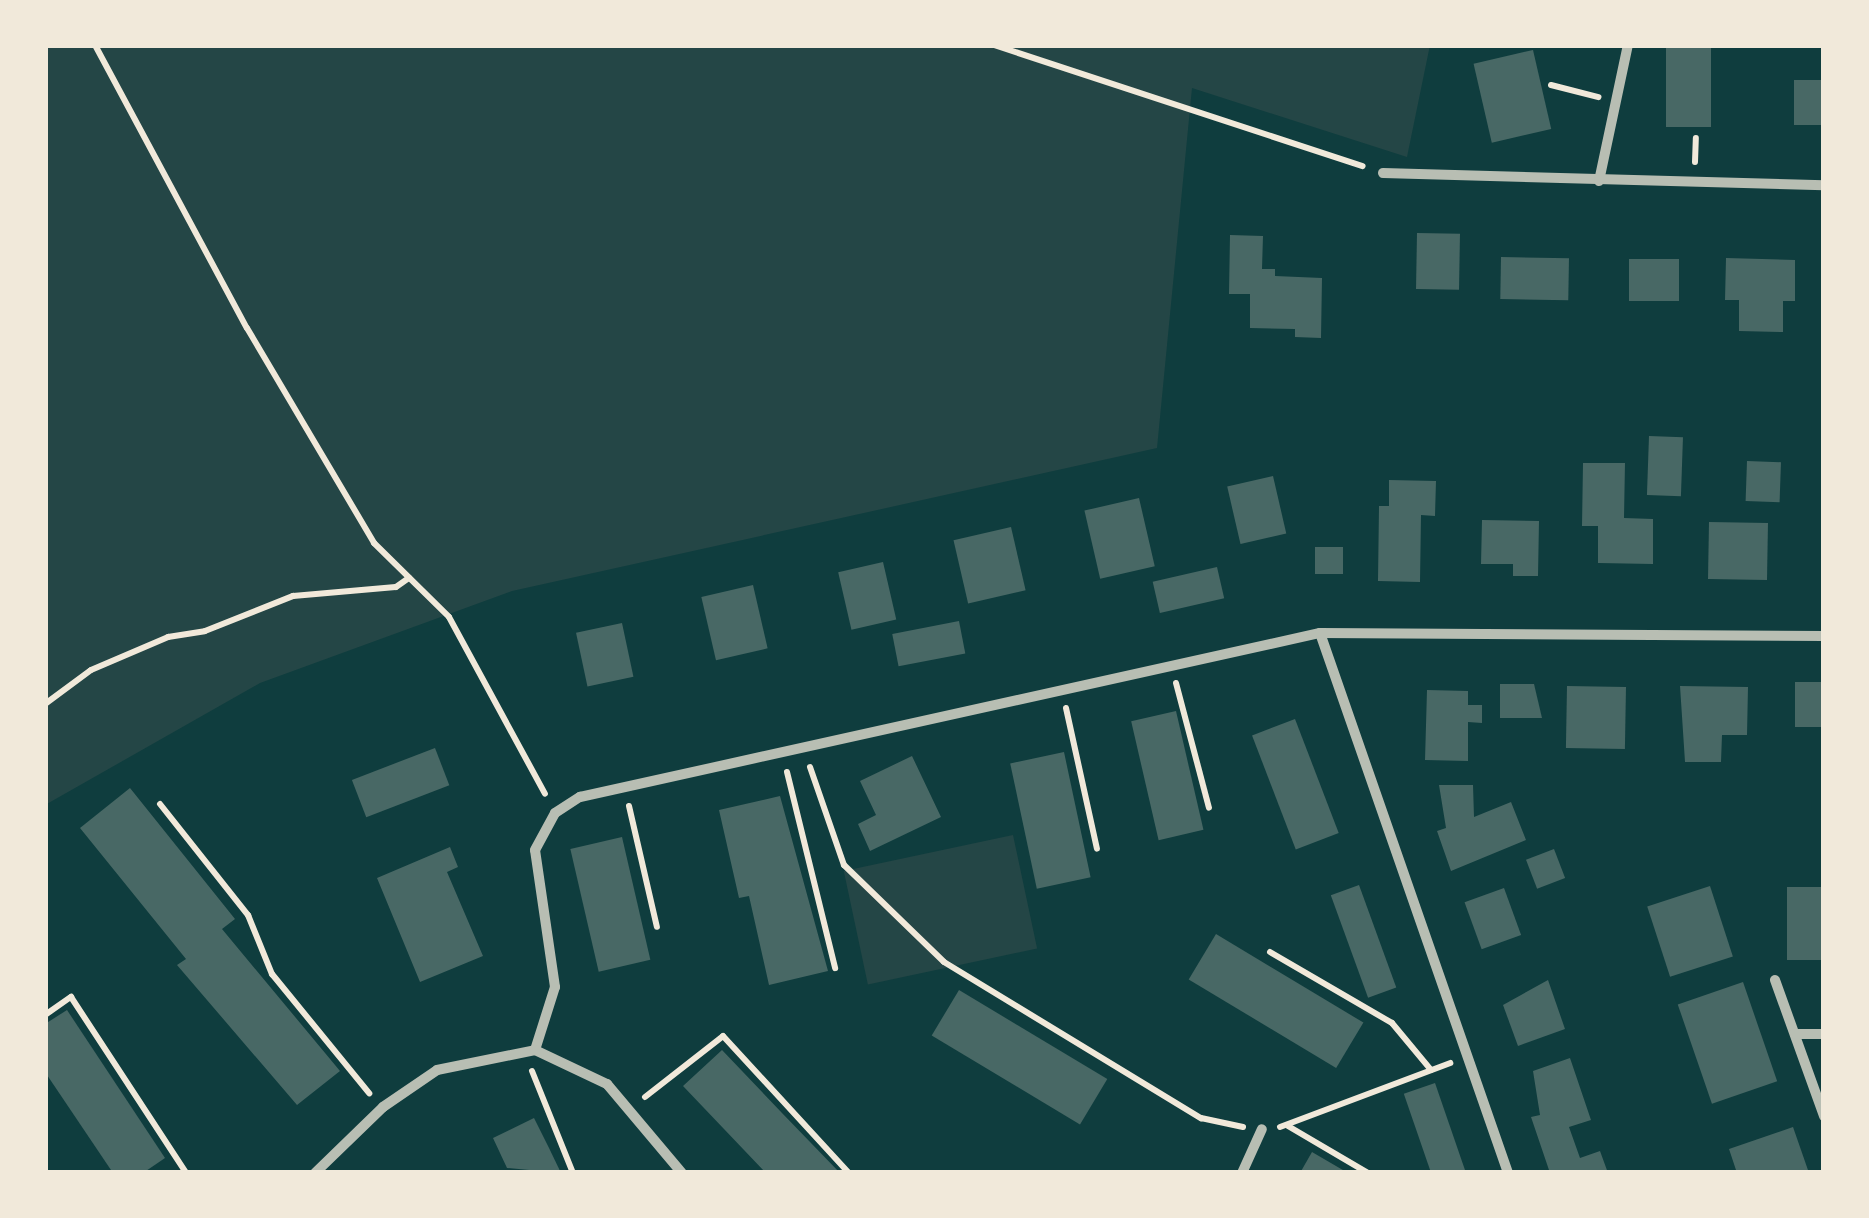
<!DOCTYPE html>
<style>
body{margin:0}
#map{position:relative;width:1869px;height:1218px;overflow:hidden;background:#0f3d3e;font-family:Commissioner,sans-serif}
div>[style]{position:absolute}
.green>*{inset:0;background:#244646;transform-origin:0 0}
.building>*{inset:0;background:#486865;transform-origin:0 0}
.path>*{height:6px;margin:-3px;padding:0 3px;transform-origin:3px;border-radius:3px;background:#f1e9da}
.minor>*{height:10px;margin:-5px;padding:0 5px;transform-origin:5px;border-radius:5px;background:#b8beb3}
span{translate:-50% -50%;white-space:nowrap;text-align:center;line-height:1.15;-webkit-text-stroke:8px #f1e9da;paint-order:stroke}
.frame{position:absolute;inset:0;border:48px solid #f1e9da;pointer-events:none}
</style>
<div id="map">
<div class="green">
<i style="clip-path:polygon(45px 45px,1430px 45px,1407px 157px,1192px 88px,1157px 448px,512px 591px,260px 683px,45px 805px)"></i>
<i style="left:1013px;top:835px;width:116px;height:173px;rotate:78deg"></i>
</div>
<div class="building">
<i style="left:1666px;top:45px;width:45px;height:82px"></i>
<i style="left:1533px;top:50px;width:81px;height:61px;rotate:77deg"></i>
<i style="left:1824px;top:80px;width:45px;height:30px;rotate:90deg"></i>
<i style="left:1417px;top:233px;width:43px;height:56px;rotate:1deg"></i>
<i style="clip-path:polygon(1230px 235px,1263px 236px,1262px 269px,1275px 269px,1275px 276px,1322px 278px,1321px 338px,1295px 337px,1295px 329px,1250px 328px,1250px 294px,1229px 294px)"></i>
<i style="left:1501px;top:257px;width:68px;height:42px;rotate:1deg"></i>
<i style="clip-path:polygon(1726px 258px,1795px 260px,1795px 301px,1783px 301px,1783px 332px,1739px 331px,1739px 300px,1725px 300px)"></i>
<i style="left:1629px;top:259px;width:50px;height:42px"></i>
<i style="left:1649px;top:436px;width:34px;height:59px;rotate:2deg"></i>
<i style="left:1747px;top:461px;width:34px;height:40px;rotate:2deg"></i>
<i style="clip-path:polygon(1583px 463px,1625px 463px,1624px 518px,1653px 519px,1653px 564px,1598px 563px,1598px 526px,1582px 526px)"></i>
<i style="left:1273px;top:476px;width:59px;height:47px;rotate:77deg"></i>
<i style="clip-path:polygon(1389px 480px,1436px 481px,1435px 516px,1421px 515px,1420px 582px,1378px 581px,1379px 506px,1389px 506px)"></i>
<i style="left:1139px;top:498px;width:70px;height:56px;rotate:77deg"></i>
<i style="clip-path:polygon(1482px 520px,1539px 521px,1538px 576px,1513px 576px,1513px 564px,1481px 564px)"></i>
<i style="left:1709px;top:522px;width:59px;height:57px;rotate:1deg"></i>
<i style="left:1011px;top:527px;width:65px;height:59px;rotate:77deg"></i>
<i style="left:1315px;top:547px;width:28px;height:27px"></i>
<i style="left:883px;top:562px;width:59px;height:46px;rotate:77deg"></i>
<i style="left:1217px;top:567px;width:32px;height:66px;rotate:77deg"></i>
<i style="left:753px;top:585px;width:65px;height:53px;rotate:77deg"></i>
<i style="left:959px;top:621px;width:33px;height:68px;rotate:79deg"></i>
<i style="left:622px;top:623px;width:55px;height:47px;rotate:78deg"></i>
<i style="left:1795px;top:682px;width:29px;height:45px"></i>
<i style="clip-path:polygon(1500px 684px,1534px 684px,1542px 718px,1500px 718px)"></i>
<i style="left:1567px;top:686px;width:59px;height:62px;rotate:1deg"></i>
<i style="clip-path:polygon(1680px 686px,1748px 687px,1747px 735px,1722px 735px,1721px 762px,1685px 762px)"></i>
<i style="clip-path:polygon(1427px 690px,1468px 691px,1468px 705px,1482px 705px,1482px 723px,1468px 722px,1468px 761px,1425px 760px)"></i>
<i style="left:1176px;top:711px;width:122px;height:46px;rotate:77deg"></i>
<i style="left:1295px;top:719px;width:122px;height:46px;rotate:69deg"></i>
<i style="left:435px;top:748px;width:40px;height:89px;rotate:69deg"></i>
<i style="left:1064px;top:752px;width:128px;height:55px;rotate:78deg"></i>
<i style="clip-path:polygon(912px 756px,941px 817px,870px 851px,858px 824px,876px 815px,860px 781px)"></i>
<i style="clip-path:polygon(1439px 785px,1473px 785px,1474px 817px,1511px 802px,1526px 840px,1451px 871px,1437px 831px,1446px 828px)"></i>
<i style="clip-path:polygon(130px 788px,235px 919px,222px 929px,340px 1071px,297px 1105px,177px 965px,186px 959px,80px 828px)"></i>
<i style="clip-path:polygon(780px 796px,828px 971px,769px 985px,749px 896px,739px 898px,719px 810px)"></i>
<i style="left:622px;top:837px;width:126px;height:53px;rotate:77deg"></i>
<i style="clip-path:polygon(450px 847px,458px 867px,447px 872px,483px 956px,420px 982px,377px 878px)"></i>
<i style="left:1554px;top:849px;width:31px;height:30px;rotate:69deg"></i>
<i style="left:1359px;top:885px;width:109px;height:30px;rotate:70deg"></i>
<i style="left:1710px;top:886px;width:74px;height:66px;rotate:72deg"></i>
<i style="left:1824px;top:887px;width:73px;height:37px;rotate:90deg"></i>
<i style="left:1504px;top:888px;width:50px;height:42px;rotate:70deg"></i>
<i style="left:1216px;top:934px;width:172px;height:53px;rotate:31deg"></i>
<i style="clip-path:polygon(1548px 980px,1565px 1029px,1518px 1046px,1503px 1005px)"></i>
<i style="left:1743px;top:982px;width:105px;height:69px;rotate:71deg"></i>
<i style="left:959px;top:990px;width:173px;height:53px;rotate:31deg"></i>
<i style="clip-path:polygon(67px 1010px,165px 1158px,143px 1173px,113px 1173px,45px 1072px,45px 1024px)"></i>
<i style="clip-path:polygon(722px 1050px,782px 1113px,840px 1173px,766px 1173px,744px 1150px,683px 1086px)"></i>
<i style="clip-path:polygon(1570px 1058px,1591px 1120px,1569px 1127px,1580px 1158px,1600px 1151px,1608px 1173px,1550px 1173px,1531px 1117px,1540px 1115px,1533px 1071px)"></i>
<i style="left:1435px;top:1083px;width:95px;height:33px;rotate:71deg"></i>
<i style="clip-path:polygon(534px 1118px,549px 1148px,561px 1173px,507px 1168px,493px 1138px)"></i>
<i style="clip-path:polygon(1793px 1127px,1809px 1173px,1737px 1173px,1729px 1149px)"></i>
<i style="clip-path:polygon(1312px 1152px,1348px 1173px,1300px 1173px)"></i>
</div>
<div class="path">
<i style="left:95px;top:45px;width:321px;rotate:61.8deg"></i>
<i style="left:247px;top:328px;width:250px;rotate:59.4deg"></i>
<i style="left:374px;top:543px;width:105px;rotate:44.6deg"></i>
<i style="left:449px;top:617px;width:201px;rotate:61.5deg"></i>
<i style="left:994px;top:45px;width:388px;rotate:18.2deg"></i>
<i style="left:1551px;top:85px;width:49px;rotate:14.3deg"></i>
<i style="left:1695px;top:162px;width:24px;rotate:-88deg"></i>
<i style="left:1176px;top:683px;width:129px;rotate:75.2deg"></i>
<i style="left:45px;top:704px;width:57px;rotate:-36.5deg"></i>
<i style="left:91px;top:670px;width:84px;rotate:-23.2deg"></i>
<i style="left:168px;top:637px;width:37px;rotate:-9deg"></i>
<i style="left:205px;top:631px;width:95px;rotate:-21.7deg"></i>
<i style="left:293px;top:596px;width:103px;rotate:-5deg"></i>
<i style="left:396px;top:587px;width:16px;rotate:-35deg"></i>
<i style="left:1066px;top:708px;width:144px;rotate:77.6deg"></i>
<i style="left:810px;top:767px;width:104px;rotate:70.9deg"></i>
<i style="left:844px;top:865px;width:139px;rotate:44.1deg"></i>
<i style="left:944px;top:962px;width:301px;rotate:31.3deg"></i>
<i style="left:1201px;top:1118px;width:43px;rotate:12.1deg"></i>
<i style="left:787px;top:772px;width:202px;rotate:76.2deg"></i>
<i style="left:160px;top:804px;width:142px;rotate:51.6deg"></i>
<i style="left:248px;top:915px;width:64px;rotate:67.9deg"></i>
<i style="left:272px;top:974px;width:154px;rotate:50.8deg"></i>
<i style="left:629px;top:806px;width:124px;rotate:77deg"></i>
<i style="left:1270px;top:952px;width:141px;rotate:30.2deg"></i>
<i style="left:1392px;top:1023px;width:61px;rotate:50.3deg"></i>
<i style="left:45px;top:1015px;width:32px;rotate:-35deg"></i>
<i style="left:71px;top:997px;width:210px;rotate:56.8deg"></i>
<i style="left:532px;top:1071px;width:110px;rotate:68.1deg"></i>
<i style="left:645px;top:1097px;width:99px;rotate:-38deg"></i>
<i style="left:723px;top:1036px;width:186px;rotate:47.4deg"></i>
<i style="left:1288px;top:1126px;width:93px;rotate:30.4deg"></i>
<i style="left:1280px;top:1127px;width:182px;rotate:-20.6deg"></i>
</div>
<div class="minor">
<i style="left:1383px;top:173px;width:441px;rotate:1.6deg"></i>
<i style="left:1599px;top:181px;width:139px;rotate:-78deg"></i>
<i style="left:1320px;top:633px;width:572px;rotate:70.8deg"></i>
<i style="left:1775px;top:980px;width:145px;rotate:70.2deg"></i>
<i style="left:1795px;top:1034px;width:29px"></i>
<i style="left:535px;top:1050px;width:66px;rotate:-72.4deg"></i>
<i style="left:555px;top:987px;width:138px;rotate:-98.3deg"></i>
<i style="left:535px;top:850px;width:42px;rotate:-61.6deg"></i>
<i style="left:555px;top:813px;width:30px;rotate:-33deg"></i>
<i style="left:580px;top:797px;width:758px;rotate:-12.5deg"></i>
<i style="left:1320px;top:633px;width:504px;rotate:0.34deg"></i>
<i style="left:315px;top:1173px;width:95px;rotate:-44.1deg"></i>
<i style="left:383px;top:1107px;width:65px;rotate:-34.4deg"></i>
<i style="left:437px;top:1070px;width:100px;rotate:-11.5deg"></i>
<i style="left:535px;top:1050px;width:80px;rotate:25.3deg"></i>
<i style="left:607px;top:1084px;width:116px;rotate:49.9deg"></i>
<i style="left:1242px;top:1173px;width:48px;rotate:-65.6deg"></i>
</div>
<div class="frame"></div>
</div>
